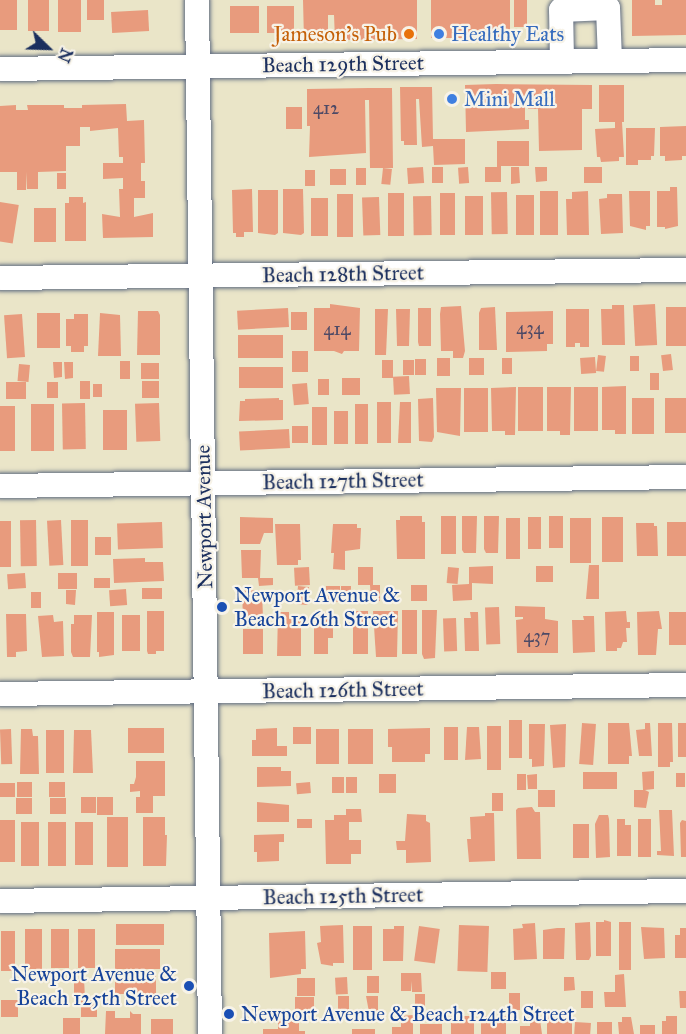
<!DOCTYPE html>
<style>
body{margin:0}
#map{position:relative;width:686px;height:1034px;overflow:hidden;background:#eae5c8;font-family:"IM FELL Great Primer",serif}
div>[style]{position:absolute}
.building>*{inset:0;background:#e89b7d;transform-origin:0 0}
.roads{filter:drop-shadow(0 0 2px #636f83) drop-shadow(0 0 2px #636f83)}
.minor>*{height:24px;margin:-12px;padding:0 12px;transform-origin:12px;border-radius:12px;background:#fff}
.dots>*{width:16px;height:16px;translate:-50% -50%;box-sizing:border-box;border:3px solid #f7f3e8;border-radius:50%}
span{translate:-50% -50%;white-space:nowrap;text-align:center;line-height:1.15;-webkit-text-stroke:4.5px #f7f3e8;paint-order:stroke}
.number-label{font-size:18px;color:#4e4a66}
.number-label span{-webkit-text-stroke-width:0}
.food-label{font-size:21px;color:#c56008}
.right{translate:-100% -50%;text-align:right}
.shop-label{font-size:21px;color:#366cbe}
.left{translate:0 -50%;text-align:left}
.street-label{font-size:21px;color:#1b2f5e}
.transit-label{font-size:21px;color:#164399}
.north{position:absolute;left:18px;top:18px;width:60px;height:60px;-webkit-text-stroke:4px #f7f3e8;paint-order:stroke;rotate:113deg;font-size:16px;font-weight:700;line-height:24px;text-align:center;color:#1b2f5e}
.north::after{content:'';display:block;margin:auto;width:21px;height:27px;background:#1b2f5e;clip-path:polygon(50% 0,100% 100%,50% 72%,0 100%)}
</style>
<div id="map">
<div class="building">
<i style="left:0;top:0;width:17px;height:30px"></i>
<i style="left:28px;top:0;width:21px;height:31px"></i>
<i style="left:58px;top:0;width:23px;height:32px"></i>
<i style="left:87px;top:0;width:17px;height:20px"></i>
<i style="clip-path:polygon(303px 0,417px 0,417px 39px,335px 40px,334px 15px,328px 15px,328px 40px,304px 40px)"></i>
<i style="left:431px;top:0;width:79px;height:38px"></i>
<i style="left:514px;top:0;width:13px;height:27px"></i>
<i style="clip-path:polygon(632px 0,655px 0,655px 5px,662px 5px,662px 0,686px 0,686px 35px,632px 36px)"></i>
<i style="left:230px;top:6px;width:29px;height:27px"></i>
<i style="left:267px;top:6px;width:27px;height:27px"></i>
<i style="left:148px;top:10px;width:21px;height:37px;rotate:87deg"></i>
<i style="clip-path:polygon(496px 84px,592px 85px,592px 109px,582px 109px,582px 150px,539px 151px,538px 109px,528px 109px,528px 103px,525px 103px,525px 120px,529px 120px,529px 129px,466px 132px,465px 85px)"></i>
<i style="left:599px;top:85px;width:25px;height:37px"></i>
<i style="clip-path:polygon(400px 87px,432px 87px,433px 139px,465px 139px,465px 164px,434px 165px,433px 146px,422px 147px,419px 99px,416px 99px,417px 145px,404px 145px,404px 141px,401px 141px)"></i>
<i style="clip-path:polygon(369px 88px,392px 88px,393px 168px,370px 168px,369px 100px,365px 100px,366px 153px,309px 157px,310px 126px,307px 126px,307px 89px)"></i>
<i style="clip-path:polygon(126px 104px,127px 121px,144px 120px,145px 163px,141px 163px,141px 181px,145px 181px,145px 198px,134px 198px,134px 217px,153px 213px,153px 237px,103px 238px,102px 214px,120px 217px,119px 189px,123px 189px,123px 178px,103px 179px,103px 163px,123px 163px,123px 157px,119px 157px,118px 128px,90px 131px,90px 127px,80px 127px,80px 146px,66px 146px,66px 171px,38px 172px,38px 189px,27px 189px,27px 172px,26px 190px,17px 190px,17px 172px,0 172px,0 106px,16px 105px,16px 110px,28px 110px,27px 105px,64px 105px,64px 108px,82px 108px,82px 105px)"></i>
<i style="left:302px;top:107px;width:22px;height:16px;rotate:90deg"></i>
<i style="clip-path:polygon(615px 122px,622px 122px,624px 157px,619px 157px,619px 161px,601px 162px,600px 157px,597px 157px,595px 129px,615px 128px)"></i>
<i style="clip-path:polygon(686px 126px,686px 156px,682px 156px,682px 160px,665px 161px,665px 156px,660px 156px,660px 127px)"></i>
<i style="clip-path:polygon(626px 128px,655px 128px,654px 156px,651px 156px,651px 160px,638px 160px,638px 165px,626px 165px)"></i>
<i style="clip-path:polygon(497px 141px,529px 141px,529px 166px,501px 166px,501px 182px,485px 182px,485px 167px,497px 167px)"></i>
<i style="left:423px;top:167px;width:16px;height:16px;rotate:86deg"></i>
<i style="left:432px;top:167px;width:11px;height:16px"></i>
<i style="left:468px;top:167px;width:16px;height:10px;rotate:86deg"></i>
<i style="clip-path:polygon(511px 167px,519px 167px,520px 183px,511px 184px)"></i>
<i style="clip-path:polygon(535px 167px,547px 167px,547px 181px,536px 182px)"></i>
<i style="left:584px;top:167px;width:18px;height:16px"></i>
<i style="left:356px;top:168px;width:10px;height:17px"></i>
<i style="left:383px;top:168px;width:9px;height:16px;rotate:6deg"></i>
<i style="left:330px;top:169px;width:16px;height:16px"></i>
<i style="left:305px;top:170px;width:10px;height:16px"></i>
<i style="left:57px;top:173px;width:9px;height:16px"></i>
<i style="clip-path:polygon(670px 187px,677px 187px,678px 226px,665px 229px,665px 227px,657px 227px,657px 191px,670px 191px)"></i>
<i style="clip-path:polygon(252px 189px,253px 232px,244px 232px,244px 237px,236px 237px,236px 233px,233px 233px,232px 190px)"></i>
<i style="clip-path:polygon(283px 189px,303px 189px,304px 233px,301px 235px,283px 233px)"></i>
<i style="clip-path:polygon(258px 190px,278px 190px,278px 233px,275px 235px,258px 233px)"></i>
<i style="left:540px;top:191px;width:18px;height:44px"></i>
<i style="clip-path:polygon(588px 191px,589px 235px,567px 235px,566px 199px,572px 199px,572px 192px)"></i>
<i style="clip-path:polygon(629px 191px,650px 191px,650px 226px,646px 226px,646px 230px,630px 226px)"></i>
<i style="left:507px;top:192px;width:42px;height:16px;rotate:89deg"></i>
<i style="left:388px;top:193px;width:16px;height:43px"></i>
<i style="left:440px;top:193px;width:15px;height:42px"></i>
<i style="left:337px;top:194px;width:16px;height:43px"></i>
<i style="clip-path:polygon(607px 194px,622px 194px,623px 233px,601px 234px,599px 199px,607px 198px)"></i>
<i style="left:534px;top:195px;width:40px;height:18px;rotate:90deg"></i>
<i style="left:431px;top:196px;width:39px;height:18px;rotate:89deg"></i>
<i style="left:465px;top:196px;width:18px;height:39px"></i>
<i style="clip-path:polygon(69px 197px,83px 197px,83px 203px,86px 202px,86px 241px,65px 241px,65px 203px,69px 203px)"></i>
<i style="left:379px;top:197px;width:38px;height:17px;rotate:88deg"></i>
<i style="left:311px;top:198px;width:17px;height:38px"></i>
<i style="left:0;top:202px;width:19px;height:39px;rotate:9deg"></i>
<i style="left:34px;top:208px;width:22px;height:34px"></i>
<i style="clip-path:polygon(330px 304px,360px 308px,359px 351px,344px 351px,342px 354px,334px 351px,314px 351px,314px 308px,330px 308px)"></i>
<i style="left:655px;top:304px;width:41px;height:22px;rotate:87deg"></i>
<i style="clip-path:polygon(612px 305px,624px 305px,625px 345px,602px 345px,601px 309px,612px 309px)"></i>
<i style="clip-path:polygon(461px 306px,465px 351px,463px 358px,453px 358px,453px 351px,441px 351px,440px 314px,441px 307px)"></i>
<i style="clip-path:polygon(495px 307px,497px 350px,479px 350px,479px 313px,481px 308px)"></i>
<i style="left:666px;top:307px;width:20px;height:39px"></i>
<i style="left:288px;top:308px;width:19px;height:51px;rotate:87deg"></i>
<i style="clip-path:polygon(418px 308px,431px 308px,431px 346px,419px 346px,418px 342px)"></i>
<i style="clip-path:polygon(375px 309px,388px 309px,386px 355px,375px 355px)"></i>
<i style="clip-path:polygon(396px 309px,410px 309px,409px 346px,397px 346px)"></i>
<i style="clip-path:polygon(566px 309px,589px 309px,589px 347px,580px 347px,580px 343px,575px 343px,575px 347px,566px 347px)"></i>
<i style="clip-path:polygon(138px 311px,158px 311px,160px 315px,160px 355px,137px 355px)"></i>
<i style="clip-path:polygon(553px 311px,553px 344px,547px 344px,547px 351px,506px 352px,506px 312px)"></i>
<i style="left:291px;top:312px;width:16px;height:18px"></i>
<i style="left:37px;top:313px;width:23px;height:35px"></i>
<i style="clip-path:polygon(100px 313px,120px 315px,121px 356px,98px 356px)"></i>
<i style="left:22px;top:314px;width:43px;height:18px;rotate:86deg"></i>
<i style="clip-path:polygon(74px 314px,88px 314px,88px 346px,84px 346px,84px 352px,71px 352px,71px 346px,66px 346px,66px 319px,74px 319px)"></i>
<i style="left:238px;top:335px;width:45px;height:23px"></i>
<i style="left:292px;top:351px;width:16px;height:21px"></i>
<i style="left:671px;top:354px;width:16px;height:10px;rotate:83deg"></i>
<i style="left:598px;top:355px;width:8px;height:16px;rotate:7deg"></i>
<i style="left:630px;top:356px;width:9px;height:15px"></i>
<i style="left:595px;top:357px;width:16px;height:15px;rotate:86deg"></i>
<i style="left:437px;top:358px;width:13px;height:18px"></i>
<i style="left:469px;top:358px;width:15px;height:17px"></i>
<i style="left:502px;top:358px;width:10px;height:16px"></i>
<i style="left:415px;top:359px;width:11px;height:16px"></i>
<i style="left:382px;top:360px;width:11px;height:18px"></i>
<i style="left:403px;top:360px;width:11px;height:15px"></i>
<i style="left:120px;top:361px;width:10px;height:18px"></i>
<i style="clip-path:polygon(53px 362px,62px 362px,62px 377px,54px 378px)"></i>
<i style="clip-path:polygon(64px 362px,73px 362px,73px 378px,65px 379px)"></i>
<i style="left:141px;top:363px;width:18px;height:16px"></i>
<i style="left:19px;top:364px;width:11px;height:17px;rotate:5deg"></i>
<i style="left:283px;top:367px;width:21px;height:44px;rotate:90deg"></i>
<i style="left:659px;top:373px;width:17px;height:9px;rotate:90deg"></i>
<i style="left:409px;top:376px;width:18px;height:16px;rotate:87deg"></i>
<i style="left:342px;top:378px;width:18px;height:17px"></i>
<i style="left:318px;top:379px;width:11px;height:16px"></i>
<i style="left:80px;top:381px;width:10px;height:18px"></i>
<i style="left:142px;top:381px;width:17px;height:17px"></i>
<i style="left:6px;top:382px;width:20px;height:17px"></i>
<i style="left:47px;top:382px;width:11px;height:16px"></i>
<i style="left:307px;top:383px;width:21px;height:15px;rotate:85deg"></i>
<i style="left:93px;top:384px;width:9px;height:13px"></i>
<i style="clip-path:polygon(626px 386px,626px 434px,615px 434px,615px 430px,602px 430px,602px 387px)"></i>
<i style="clip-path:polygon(516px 387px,515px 435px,505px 435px,505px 431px,492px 431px,491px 388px)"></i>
<i style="left:518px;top:387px;width:25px;height:44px"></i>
<i style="clip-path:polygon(547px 387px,571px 387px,570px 435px,560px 435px,560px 431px,547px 431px)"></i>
<i style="left:574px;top:387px;width:24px;height:44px"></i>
<i style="clip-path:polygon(436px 388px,461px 388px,460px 436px,437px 432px)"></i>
<i style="left:464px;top:388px;width:24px;height:44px"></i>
<i style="clip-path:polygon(279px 398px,279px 400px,283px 400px,283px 420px,239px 421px,240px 401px,245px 401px,245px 399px)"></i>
<i style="clip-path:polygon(433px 398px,434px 437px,432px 442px,419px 441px,418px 399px)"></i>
<i style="left:632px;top:398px;width:22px;height:36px"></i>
<i style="left:665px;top:398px;width:21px;height:35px"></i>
<i style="left:377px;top:402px;width:14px;height:41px"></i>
<i style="clip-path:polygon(400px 402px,411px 402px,411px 443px,398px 443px)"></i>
<i style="left:85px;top:403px;width:46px;height:23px;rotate:89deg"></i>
<i style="left:159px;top:403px;width:38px;height:24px;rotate:88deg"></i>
<i style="left:31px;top:404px;width:23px;height:47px"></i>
<i style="left:355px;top:404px;width:13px;height:40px"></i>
<i style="left:0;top:406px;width:15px;height:45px"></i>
<i style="left:312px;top:407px;width:15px;height:38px"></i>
<i style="left:103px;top:410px;width:24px;height:40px"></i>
<i style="left:334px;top:411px;width:14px;height:33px"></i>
<i style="left:308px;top:426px;width:17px;height:16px;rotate:90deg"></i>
<i style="left:289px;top:429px;width:19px;height:50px;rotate:87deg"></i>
<i style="clip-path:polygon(400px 516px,422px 516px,422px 522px,425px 522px,425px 559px,397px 559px,396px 520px,400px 520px)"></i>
<i style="left:441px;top:516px;width:15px;height:38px"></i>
<i style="clip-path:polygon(462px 516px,477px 516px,476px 553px,464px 553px,462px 550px)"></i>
<i style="clip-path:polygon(484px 516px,499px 516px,498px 553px,486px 553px,484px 549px)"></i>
<i style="left:549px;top:516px;width:14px;height:32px"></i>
<i style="clip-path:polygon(240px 517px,273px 518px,273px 533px,264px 533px,260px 544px,240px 544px)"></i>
<i style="left:528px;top:517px;width:13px;height:32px"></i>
<i style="left:602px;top:517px;width:21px;height:45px"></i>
<i style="left:506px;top:518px;width:14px;height:41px"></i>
<i style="left:570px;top:518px;width:21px;height:45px"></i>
<i style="left:36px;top:520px;width:46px;height:16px;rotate:89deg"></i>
<i style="left:61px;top:520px;width:45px;height:14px;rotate:87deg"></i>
<i style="left:71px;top:520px;width:17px;height:46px"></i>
<i style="left:0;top:521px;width:11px;height:46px"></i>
<i style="left:162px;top:522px;width:26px;height:45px;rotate:88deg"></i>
<i style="left:686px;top:522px;width:34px;height:19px;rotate:90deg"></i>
<i style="clip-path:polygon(636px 523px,654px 523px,654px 526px,657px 526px,658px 556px,637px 556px)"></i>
<i style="clip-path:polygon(275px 524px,300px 524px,301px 560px,298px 560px,298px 565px,277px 565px)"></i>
<i style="clip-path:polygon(333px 524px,357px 524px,357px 528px,361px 528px,360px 549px,345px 551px,345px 570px,333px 569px,334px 553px,331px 553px)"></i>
<i style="left:95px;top:537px;width:16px;height:18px"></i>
<i style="clip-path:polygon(241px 550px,261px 550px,260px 578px,273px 578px,273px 585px,259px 586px,258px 578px,242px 578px)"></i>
<i style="clip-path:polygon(145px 558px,145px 562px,163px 562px,164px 581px,114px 583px,113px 559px)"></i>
<i style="clip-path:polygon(589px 565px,599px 565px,599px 599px,586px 599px)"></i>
<i style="clip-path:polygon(493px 566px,493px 584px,472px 583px,472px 600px,453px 601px,452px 585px,469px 584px,469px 567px)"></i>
<i style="left:536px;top:566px;width:17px;height:16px"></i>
<i style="left:309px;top:567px;width:18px;height:15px;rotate:87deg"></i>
<i style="left:358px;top:567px;width:15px;height:18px"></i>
<i style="left:448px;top:567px;width:11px;height:16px;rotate:5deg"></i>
<i style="left:25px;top:573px;width:15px;height:18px;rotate:86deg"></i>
<i style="left:58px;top:573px;width:19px;height:16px"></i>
<i style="left:94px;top:578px;width:16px;height:10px"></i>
<i style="clip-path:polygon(370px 585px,380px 585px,380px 601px,371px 602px)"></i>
<i style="left:411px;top:585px;width:16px;height:16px"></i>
<i style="left:298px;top:586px;width:11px;height:18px;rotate:5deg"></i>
<i style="left:340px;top:586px;width:16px;height:14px;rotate:90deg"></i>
<i style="left:341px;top:586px;width:10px;height:16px"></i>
<i style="left:142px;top:588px;width:20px;height:11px"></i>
<i style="left:126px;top:589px;width:16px;height:17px;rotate:86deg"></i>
<i style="clip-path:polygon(66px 590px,76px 590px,75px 605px,66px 604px)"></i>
<i style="left:262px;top:590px;width:27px;height:20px;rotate:88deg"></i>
<i style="left:31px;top:592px;width:10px;height:16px"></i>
<i style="clip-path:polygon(515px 606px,545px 607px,545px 619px,558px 621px,558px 653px,517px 653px,516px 620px,523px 619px,523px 617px,515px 617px)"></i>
<i style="left:499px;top:607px;width:37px;height:14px;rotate:88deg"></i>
<i style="left:402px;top:610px;width:15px;height:44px"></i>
<i style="clip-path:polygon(422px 610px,437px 610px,435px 658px,424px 659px,422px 654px)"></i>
<i style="clip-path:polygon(147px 611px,164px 611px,164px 651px,156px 651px,156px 654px,148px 654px,147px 651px)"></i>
<i style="clip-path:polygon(314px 611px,333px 613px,333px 638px,328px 638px,328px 654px,314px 654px)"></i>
<i style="left:353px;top:611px;width:15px;height:43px"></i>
<i style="clip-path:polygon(373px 611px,398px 611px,397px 657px,376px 657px)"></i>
<i style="clip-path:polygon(626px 611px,627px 622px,630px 622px,630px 628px,626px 628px,627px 642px,623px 642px,621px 648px,617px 648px,617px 651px,606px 651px,605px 612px)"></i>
<i style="clip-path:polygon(659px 611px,662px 629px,658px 629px,656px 655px,638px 655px,637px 612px)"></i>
<i style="clip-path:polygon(97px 612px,114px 612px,114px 655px,99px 657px,99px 652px,97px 652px)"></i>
<i style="clip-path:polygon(278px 612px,289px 612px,289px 619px,301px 620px,301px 656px,277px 656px)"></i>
<i style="clip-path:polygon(470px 612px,478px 612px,479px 651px,465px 651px,464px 618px,471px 618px)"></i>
<i style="left:669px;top:612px;width:17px;height:33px"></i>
<i style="clip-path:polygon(6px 614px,26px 614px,27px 651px,16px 652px,16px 657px,7px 657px)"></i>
<i style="clip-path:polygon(53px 615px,54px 622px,63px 621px,64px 656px,42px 657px,38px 616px)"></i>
<i style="clip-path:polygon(74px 615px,92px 615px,90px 657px,73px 657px,71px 652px,71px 624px,74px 624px)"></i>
<i style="left:122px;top:615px;width:18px;height:36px"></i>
<i style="clip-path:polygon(583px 616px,594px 616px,595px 652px,573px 653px,572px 620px,584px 620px)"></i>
<i style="left:456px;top:618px;width:33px;height:13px;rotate:88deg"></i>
<i style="left:243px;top:629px;width:20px;height:25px"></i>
<i style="left:509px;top:720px;width:13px;height:38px"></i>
<i style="left:582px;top:723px;width:14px;height:41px;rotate:4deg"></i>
<i style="clip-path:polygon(608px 723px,629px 723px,632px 756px,629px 756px,629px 764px,608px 764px)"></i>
<i style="clip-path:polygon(645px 723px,650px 723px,652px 756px,639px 756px,636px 730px,645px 729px)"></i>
<i style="clip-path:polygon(658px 723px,672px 723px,673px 762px,670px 762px,670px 767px,658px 767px)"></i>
<i style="left:678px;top:723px;width:8px;height:34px"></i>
<i style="clip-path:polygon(529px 724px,545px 724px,544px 766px,532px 767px,532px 759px,529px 759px)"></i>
<i style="clip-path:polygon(566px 724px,565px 767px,553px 768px,550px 725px)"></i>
<i style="left:487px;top:726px;width:14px;height:44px"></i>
<i style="left:311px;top:727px;width:17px;height:18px;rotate:90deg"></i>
<i style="left:444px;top:727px;width:14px;height:33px"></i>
<i style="clip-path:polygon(467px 727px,479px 727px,481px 759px,465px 760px)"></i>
<i style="left:128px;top:728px;width:36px;height:25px"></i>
<i style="clip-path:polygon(277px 728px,277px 746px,287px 746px,287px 756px,252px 756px,252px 740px,256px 740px,256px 729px)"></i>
<i style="clip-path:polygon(430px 728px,430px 754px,425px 754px,425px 762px,392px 762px,392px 747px,388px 747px,388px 729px)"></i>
<i style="left:11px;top:729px;width:35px;height:11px;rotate:88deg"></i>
<i style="clip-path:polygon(21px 729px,32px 729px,33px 736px,38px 736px,39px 774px,20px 774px)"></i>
<i style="left:316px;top:729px;width:23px;height:35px"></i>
<i style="left:348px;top:729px;width:25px;height:35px"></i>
<i style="left:46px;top:730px;width:18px;height:43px"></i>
<i style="clip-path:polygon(74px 730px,91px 730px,93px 773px,73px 773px)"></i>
<i style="clip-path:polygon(136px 761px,165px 761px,165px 796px,153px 796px,153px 813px,136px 813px,136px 797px,140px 797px,140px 791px,130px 792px,130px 784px,134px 784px,136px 777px)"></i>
<i style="clip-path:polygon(257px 767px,281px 767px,281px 771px,291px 771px,291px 786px,257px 787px)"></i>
<i style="clip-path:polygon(654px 771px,654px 789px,645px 790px,649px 792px,646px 808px,634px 807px,634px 790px,643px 790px,642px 772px)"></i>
<i style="left:617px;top:772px;width:17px;height:34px;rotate:90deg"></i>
<i style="left:676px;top:773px;width:9px;height:14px"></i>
<i style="left:396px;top:774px;width:19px;height:17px;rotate:90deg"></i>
<i style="left:517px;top:774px;width:9px;height:16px"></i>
<i style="clip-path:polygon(537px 774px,537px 789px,528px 789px,527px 775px)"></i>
<i style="left:332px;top:777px;width:12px;height:16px"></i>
<i style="left:346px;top:777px;width:11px;height:16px"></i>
<i style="left:17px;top:782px;width:15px;height:15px"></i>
<i style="left:49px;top:782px;width:16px;height:15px"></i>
<i style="left:310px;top:782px;width:11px;height:14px;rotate:85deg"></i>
<i style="left:0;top:783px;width:15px;height:14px"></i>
<i style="left:538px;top:790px;width:17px;height:17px"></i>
<i style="left:492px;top:793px;width:11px;height:18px"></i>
<i style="left:81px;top:797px;width:15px;height:16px"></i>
<i style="left:97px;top:797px;width:16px;height:18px"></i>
<i style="left:32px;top:798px;width:16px;height:16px;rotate:90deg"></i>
<i style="left:50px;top:798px;width:16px;height:16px"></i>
<i style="clip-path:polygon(257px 802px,289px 805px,289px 822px,257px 822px)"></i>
<i style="clip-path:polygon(532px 807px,535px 812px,540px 812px,541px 859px,517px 859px,516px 810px,518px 808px)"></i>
<i style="clip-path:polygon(346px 809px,361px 809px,362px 822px,349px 822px,349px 840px,361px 840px,361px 854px,351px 854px,351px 864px,326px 864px,325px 820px,334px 820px,334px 815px,346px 815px)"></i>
<i style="clip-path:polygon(659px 810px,672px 810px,674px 856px,657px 855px,657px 851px,661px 851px)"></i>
<i style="clip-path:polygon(485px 813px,494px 813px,495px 861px,469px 862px,467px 839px,471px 839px,470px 817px,485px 816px)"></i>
<i style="clip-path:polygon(407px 814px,426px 815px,426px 821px,430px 823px,431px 862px,406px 863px,406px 850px,397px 850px,396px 841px,405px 841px)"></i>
<i style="clip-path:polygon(599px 815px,608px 815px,609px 819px,610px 857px,596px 858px,595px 824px)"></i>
<i style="left:107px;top:817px;width:21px;height:50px"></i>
<i style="clip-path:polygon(143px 817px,165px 817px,165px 835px,167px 835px,166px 866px,143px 866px)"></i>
<i style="left:297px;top:819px;width:15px;height:9px"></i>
<i style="clip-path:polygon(617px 819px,625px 819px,625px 825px,631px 825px,631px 856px,617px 856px)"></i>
<i style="left:638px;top:819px;width:13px;height:38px"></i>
<i style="left:0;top:820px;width:15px;height:42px"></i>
<i style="clip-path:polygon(682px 820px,686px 821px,686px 857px,681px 857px,680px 823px)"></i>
<i style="left:21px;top:822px;width:18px;height:44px"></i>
<i style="left:48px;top:822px;width:18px;height:44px"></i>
<i style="left:75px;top:822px;width:18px;height:43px"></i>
<i style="left:589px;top:824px;width:34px;height:16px;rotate:90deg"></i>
<i style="clip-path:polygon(284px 834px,284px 842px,279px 842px,279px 861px,257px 862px,257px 852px,254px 852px,254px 835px)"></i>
<i style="clip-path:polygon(604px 920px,611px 922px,611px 956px,596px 956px,596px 922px,604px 922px)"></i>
<i style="clip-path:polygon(590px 922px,591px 956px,589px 960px,576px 960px,575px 923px)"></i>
<i style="left:619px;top:922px;width:12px;height:48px"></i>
<i style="clip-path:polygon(535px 923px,537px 959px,514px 960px,513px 929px,523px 928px,522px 924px)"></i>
<i style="left:116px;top:924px;width:48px;height:21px"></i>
<i style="clip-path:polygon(343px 925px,344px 963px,333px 963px,333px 966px,321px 964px,317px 943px,321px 942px,320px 926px)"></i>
<i style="left:459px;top:925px;width:30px;height:46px;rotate:2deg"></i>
<i style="left:353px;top:926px;width:19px;height:44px"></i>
<i style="clip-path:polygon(394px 926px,404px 926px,403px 961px,383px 961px,383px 929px,394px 929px)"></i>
<i style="left:419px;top:926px;width:21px;height:35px;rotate:8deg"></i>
<i style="clip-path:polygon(641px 927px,664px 928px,665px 958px,644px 959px)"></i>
<i style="clip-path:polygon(557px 928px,565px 928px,564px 959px,543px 959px,543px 930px)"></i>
<i style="clip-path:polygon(680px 928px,686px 928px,686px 958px,675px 958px,675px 935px,680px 935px)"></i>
<i style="left:25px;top:929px;width:17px;height:40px"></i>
<i style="left:51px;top:929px;width:18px;height:39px"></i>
<i style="left:78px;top:929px;width:17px;height:39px"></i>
<i style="left:1px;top:931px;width:14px;height:40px"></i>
<i style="clip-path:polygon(305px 931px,306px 969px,301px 969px,301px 974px,270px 978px,269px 933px)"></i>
<i style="left:160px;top:949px;width:20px;height:45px;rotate:90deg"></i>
<i style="left:506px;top:972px;width:17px;height:15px;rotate:90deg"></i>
<i style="left:156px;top:973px;width:21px;height:41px;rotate:90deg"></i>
<i style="clip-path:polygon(401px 973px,421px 973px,422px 992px,412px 992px,412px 981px,411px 991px,401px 991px)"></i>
<i style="clip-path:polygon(624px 974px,626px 1007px,605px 1007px,604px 992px,615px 992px,615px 975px)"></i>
<i style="left:367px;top:976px;width:12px;height:17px"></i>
<i style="left:347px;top:977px;width:17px;height:12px;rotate:87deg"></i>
<i style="clip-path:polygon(564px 977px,574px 977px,575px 990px,564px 991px)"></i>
<i style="left:297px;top:978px;width:18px;height:18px"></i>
<i style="clip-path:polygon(84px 980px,85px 997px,74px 997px,74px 981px)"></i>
<i style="left:581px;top:991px;width:12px;height:17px"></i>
<i style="clip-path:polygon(679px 991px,686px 991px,686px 1008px,680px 1008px)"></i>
<i style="left:509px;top:993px;width:11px;height:17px"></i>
<i style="left:415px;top:994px;width:10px;height:19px"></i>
<i style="left:338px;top:996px;width:11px;height:18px"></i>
<i style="clip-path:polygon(366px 996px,378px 996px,378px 1012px,369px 1012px)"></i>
<i style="left:295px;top:997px;width:19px;height:17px"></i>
<i style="left:1px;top:1000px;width:17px;height:17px"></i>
<i style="left:81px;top:1000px;width:16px;height:17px"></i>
<i style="clip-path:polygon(106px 1011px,115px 1011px,115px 1018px,130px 1018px,130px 1011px,133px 1014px,141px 1014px,141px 1034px,105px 1034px)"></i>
<i style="clip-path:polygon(413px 1015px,413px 1034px,392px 1034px,392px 1027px,401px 1027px,401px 1016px)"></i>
<i style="left:547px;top:1015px;width:25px;height:19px"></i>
<i style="left:474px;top:1016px;width:18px;height:23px;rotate:90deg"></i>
<i style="left:481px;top:1016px;width:25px;height:18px"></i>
<i style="clip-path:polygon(666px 1016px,677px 1016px,677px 1034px,662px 1034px,662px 1021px,666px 1021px)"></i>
<i style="clip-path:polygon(622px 1017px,631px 1017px,634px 1034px,619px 1034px,618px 1022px,622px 1022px)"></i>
<i style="left:63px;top:1018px;width:17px;height:16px"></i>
<i style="left:151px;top:1019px;width:22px;height:15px"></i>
<i style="clip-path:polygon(530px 1020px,540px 1020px,542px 1034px,520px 1034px,520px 1026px,530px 1026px)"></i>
<i style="clip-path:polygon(278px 1021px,299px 1021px,299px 1031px,305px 1031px,305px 1034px,263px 1034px,263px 1029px,278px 1029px)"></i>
<i style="left:575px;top:1022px;width:16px;height:12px;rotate:4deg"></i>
<i style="left:597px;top:1022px;width:15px;height:12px"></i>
<i style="left:420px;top:1024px;width:22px;height:10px"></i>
<i style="left:640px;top:1025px;width:15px;height:9px"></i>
<i style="left:352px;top:1029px;width:23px;height:5px"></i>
</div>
<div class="roads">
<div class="minor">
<i style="left:197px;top:0;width:1034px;rotate:89.28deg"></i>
<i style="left:562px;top:60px;width:50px;rotate:-91.1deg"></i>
<i style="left:561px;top:10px;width:47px;rotate:-2.4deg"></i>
<i style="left:608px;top:8px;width:52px;rotate:87.8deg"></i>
<i style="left:0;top:69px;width:686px;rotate:-0.75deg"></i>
<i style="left:0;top:278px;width:686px;rotate:-0.67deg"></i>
<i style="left:0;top:486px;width:686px;rotate:-0.75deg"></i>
<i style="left:0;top:694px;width:686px;rotate:-0.75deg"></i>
<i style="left:0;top:901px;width:686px;rotate:-0.84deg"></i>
</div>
</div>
<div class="dots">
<i style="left:409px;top:34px;background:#e8710a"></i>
<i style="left:439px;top:34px;background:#3f7fe0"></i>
<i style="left:452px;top:99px;background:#3f7fe0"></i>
<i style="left:222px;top:607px;background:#1a4fb4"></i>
<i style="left:189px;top:986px;background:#1a4fb4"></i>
<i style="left:229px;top:1014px;background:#1a4fb4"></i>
</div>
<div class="number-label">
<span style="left:326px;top:108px">412</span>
<span style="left:530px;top:328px">434</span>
<span style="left:337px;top:329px">414</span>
<span style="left:537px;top:636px">437</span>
</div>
<div class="food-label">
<span class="right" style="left:397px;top:34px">Jameson's Pub</span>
</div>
<div class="shop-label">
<span class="left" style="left:451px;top:34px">Healthy Eats</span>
<span class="left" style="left:464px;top:99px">Mini Mall</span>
</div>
<div class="street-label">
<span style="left:343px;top:64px;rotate:-1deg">Beach 129th Street</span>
<span style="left:343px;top:274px;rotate:-1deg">Beach 128th Street</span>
<span style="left:343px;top:481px;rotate:-1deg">Beach 127th Street</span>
<span style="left:204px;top:517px;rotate:-91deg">Newport Avenue</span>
<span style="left:343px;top:690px;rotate:-1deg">Beach 126th Street</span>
<span style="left:343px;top:896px;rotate:-1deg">Beach 125th Street</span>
</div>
<div class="transit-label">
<span class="left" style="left:234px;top:607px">Newport Avenue &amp;<br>Beach 126th Street</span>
<span class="right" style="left:177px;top:986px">Newport Avenue &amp;<br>Beach 125th Street</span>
<span class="left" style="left:241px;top:1014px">Newport Avenue &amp; Beach 124th Street</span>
</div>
<div class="north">N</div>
</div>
